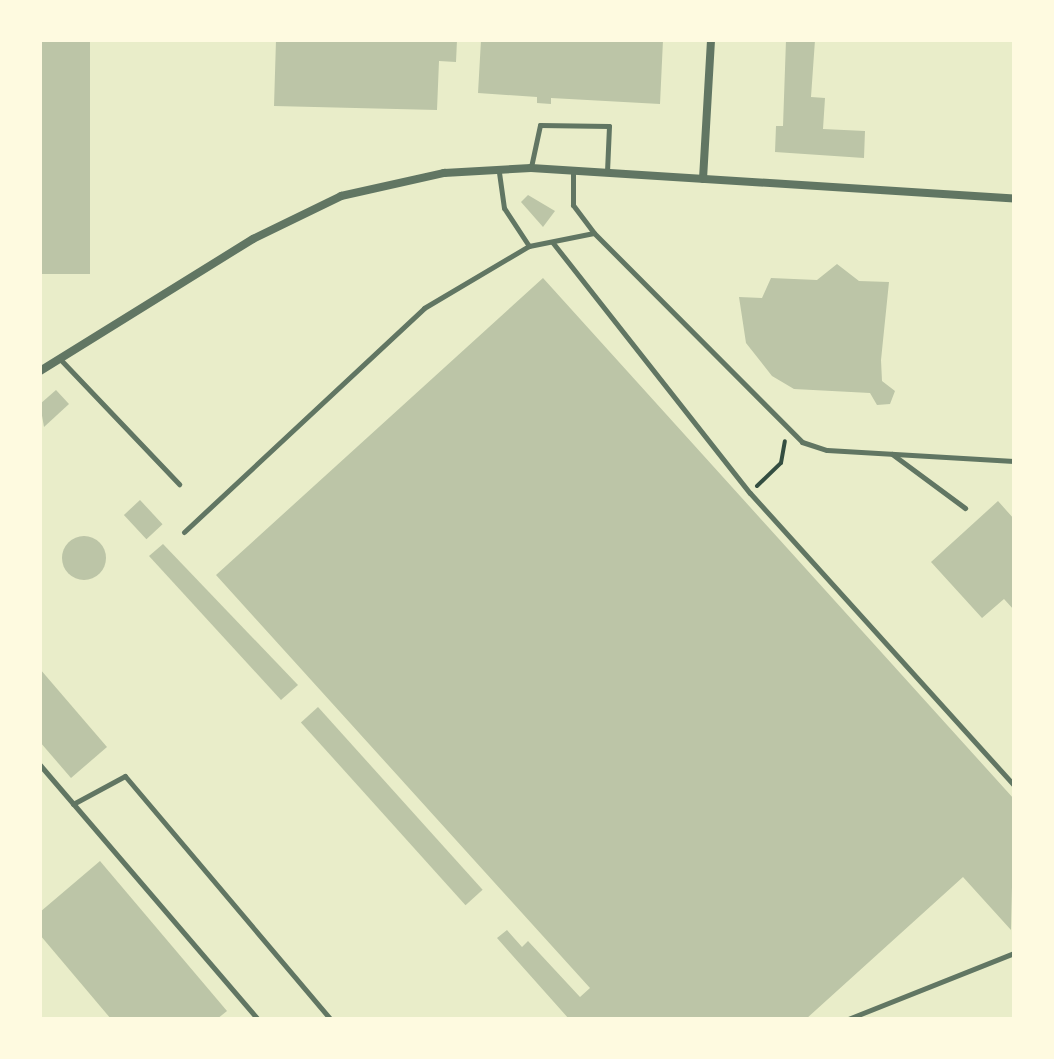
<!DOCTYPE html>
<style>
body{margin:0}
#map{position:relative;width:1054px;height:1059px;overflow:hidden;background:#e9edc9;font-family:Merriweather,serif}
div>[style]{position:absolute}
.building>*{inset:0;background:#bcc5a7;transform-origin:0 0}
.round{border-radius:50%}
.path>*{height:4px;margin:-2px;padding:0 2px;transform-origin:2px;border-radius:2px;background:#344e41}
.service>*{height:5px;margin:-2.5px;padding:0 2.5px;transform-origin:2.5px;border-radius:2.5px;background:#617663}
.minor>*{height:8px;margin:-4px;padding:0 4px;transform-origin:4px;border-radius:4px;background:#617663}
span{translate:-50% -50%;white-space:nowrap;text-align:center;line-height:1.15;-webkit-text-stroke:8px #fefae0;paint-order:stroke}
.frame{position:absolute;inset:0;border:42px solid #fefae0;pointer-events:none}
</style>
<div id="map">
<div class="building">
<i style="left:40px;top:40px;width:50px;height:234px"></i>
<i style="clip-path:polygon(276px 40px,457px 40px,456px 62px,439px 61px,437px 110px,274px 106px)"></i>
<i style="clip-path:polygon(481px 40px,663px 40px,660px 104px,551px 98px,551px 104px,537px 103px,537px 97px,478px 93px)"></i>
<i style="clip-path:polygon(786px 40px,815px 40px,811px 97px,825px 98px,823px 129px,865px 131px,864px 158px,775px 152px,776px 126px,783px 126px)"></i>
<i style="clip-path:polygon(528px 195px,555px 211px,543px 227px,521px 202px)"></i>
<i style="clip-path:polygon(837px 264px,859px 281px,889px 282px,881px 360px,882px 381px,895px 391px,890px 404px,877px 405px,870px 393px,794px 389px,772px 376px,746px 343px,739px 297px,762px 298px,771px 278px,817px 280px)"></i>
<i style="clip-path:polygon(543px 278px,1014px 799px,1011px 930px,963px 877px,806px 1019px,569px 1019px,497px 938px,507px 930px,522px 947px,528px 941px,580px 997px,590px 988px,216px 575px)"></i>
<i style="clip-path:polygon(56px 390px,69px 404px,44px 427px,40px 404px)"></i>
<i style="left:140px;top:500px;width:33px;height:22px;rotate:47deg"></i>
<i style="clip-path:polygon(998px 501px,1014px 519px,1014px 610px,1004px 599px,982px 618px,931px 562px)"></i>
<i class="round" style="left:62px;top:536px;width:44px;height:44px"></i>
<i style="clip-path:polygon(163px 544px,298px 685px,281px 700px,149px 556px)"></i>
<i style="clip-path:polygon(40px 669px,107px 747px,71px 778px,40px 742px)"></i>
<i style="left:318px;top:707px;width:246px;height:23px;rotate:48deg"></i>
<i style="clip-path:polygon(100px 861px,227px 1011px,217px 1019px,111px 1019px,40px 935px,40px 912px)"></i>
</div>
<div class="path">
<i style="left:757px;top:486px;width:33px;rotate:-44deg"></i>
<i style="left:781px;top:463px;width:22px;rotate:-80deg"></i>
</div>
<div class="service">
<i style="left:531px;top:167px;width:43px;rotate:-77.9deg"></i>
<i style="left:540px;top:125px;width:69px;rotate:0.8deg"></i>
<i style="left:609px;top:126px;width:46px;rotate:92.5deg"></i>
<i style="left:573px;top:171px;width:34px;rotate:90deg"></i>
<i style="left:573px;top:205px;width:35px;rotate:53deg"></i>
<i style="left:594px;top:233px;width:295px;rotate:45.1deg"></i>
<i style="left:802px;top:442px;width:26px;rotate:18deg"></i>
<i style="left:827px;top:450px;width:187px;rotate:3.4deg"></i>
<i style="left:553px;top:243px;width:318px;rotate:51.8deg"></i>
<i style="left:750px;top:493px;width:394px;rotate:47.9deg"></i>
<i style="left:529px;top:246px;width:66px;rotate:-11.3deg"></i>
<i style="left:60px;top:359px;width:173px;rotate:46.4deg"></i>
<i style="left:892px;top:454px;width:91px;rotate:36.5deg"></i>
<i style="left:184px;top:532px;width:328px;rotate:-43deg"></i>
<i style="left:424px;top:308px;width:122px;rotate:-30.6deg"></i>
<i style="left:529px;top:246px;width:45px;rotate:-123.3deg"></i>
<i style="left:504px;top:208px;width:37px;rotate:-98deg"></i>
<i style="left:40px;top:765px;width:335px;rotate:49.4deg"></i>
<i style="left:73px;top:804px;width:59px;rotate:-28.3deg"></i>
<i style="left:125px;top:776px;width:318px;rotate:49.8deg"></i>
<i style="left:848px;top:1019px;width:179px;rotate:-21.7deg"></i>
</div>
<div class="minor">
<i style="left:703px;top:179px;width:139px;rotate:-86.7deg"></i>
<i style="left:40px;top:371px;width:251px;rotate:-31.8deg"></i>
<i style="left:253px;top:239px;width:98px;rotate:-26deg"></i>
<i style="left:341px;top:196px;width:106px;rotate:-12.6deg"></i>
<i style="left:444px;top:173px;width:87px;rotate:-3.3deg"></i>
<i style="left:531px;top:168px;width:484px;rotate:3.6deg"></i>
</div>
<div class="frame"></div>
</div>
